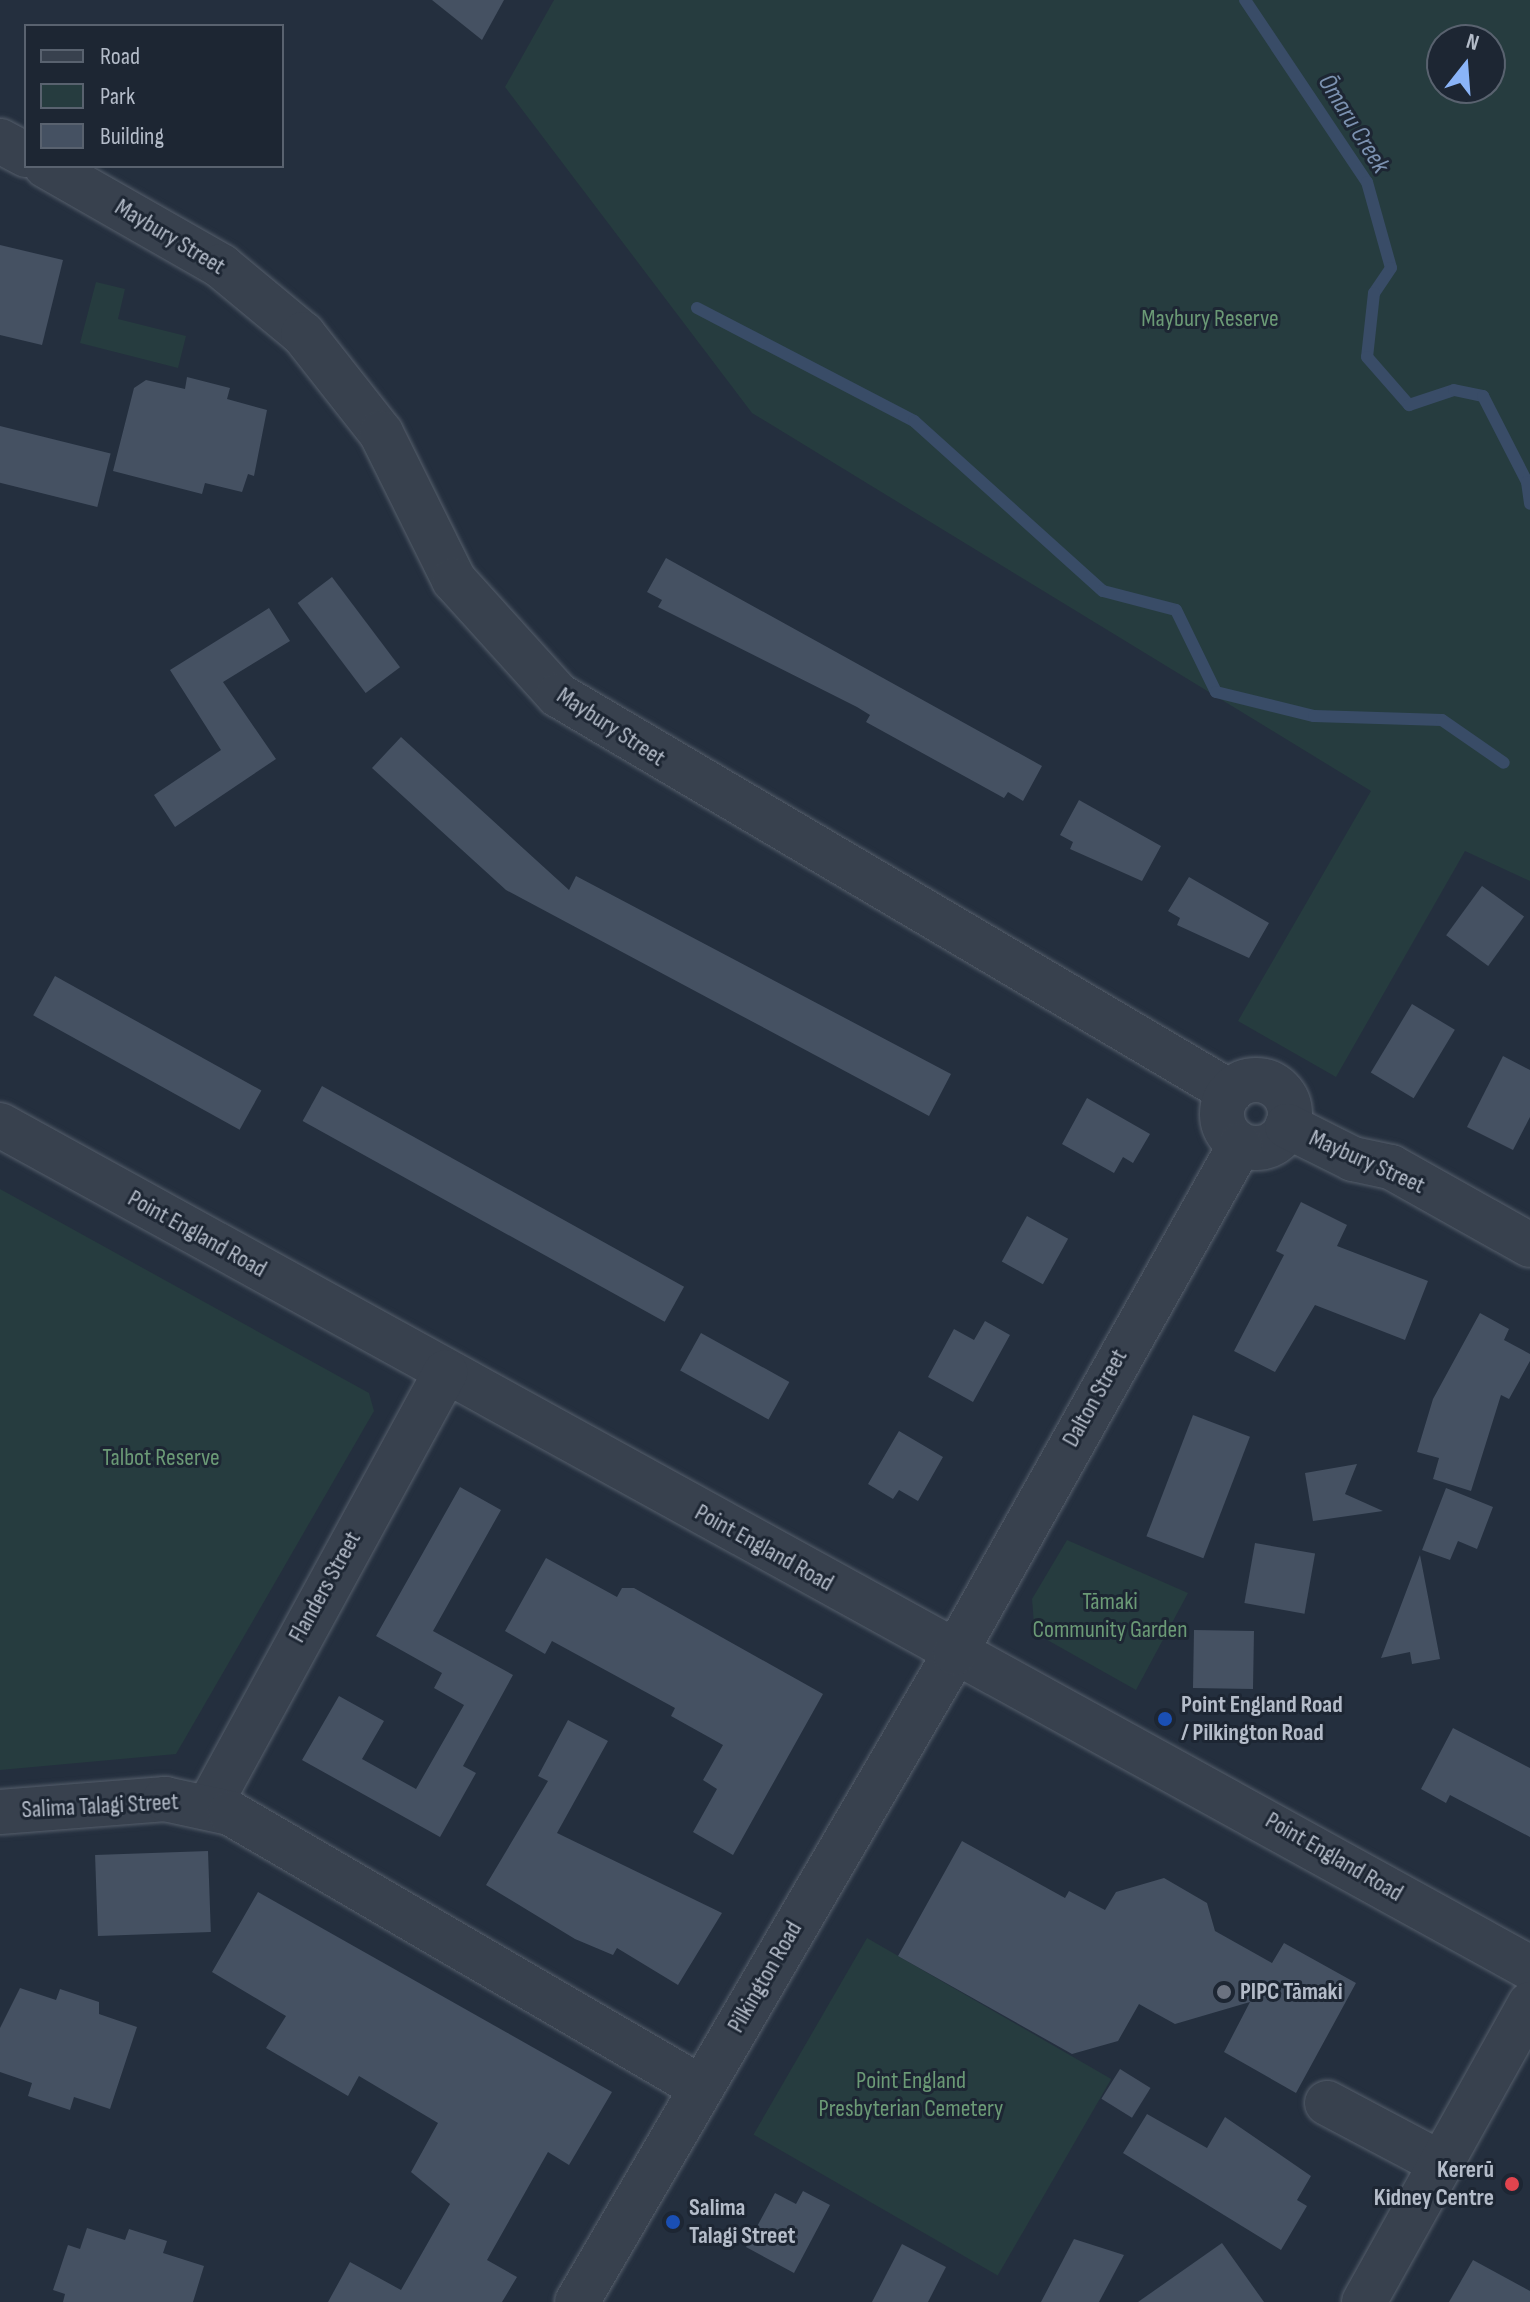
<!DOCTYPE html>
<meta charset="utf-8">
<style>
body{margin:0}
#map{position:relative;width:1530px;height:2302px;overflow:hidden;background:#242f3e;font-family:"Sofia Sans Condensed",sans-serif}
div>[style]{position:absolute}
.green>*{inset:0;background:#263c3f;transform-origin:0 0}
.stream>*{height:12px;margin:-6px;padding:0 6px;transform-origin:6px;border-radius:6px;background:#394c67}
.building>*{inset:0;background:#455162;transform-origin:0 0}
.roads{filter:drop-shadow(0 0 2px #565f6c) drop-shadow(0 0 2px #565f6c)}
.minor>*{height:44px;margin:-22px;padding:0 22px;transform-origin:22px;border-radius:22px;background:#38414e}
.minor>.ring{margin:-22px;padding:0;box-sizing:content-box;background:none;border:44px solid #38414e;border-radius:50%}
.dots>*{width:22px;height:22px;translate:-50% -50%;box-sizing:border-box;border:4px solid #1d2633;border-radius:50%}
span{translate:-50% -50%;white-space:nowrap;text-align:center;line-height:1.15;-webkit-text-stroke:6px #1d2633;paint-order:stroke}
.street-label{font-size:24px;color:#b4bcc9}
.park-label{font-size:24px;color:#6b9a76}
.poi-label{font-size:24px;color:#b4bcc9;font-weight:700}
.left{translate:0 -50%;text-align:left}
.right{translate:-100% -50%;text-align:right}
.water-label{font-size:26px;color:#7c92b1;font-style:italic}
.legend{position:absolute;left:24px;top:24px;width:260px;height:144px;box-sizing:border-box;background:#1d2633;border:2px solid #59626f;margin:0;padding:10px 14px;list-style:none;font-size:24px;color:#b4bcc9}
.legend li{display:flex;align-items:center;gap:16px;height:40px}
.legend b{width:40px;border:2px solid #59626f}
.north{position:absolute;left:1426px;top:24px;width:80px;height:80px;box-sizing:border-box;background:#1d2633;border:2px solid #59626f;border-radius:50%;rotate:17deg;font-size:22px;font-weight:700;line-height:32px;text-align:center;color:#b4bcc9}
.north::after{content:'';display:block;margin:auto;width:28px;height:36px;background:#8ab4f8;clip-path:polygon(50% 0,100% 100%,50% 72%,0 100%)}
</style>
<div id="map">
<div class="green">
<i style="clip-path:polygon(evenodd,554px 0,1530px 0,1530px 881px,1465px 851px,1336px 1077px,1238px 1021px,1371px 791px,752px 413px,505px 87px,554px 0,1442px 40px,1490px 40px,1490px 88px,1442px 88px,1442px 40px)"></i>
<i style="clip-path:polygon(96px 282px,125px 289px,118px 319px,186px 336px,178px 368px,80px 343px)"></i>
<i style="clip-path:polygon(0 1189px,369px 1393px,374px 1411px,176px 1754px,0 1770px)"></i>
<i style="clip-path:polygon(1067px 1540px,1188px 1593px,1136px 1690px,1042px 1637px,1034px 1624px,1032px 1599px)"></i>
<i style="left:867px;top:1938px;width:282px;height:227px;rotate:30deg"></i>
</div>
<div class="stream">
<i style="left:1245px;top:0;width:219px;rotate:56.2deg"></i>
<i style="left:1367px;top:182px;width:89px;rotate:74.4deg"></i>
<i style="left:1391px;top:268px;width:30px;rotate:124deg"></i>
<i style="left:1374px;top:293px;width:64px;rotate:96.2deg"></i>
<i style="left:1367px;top:357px;width:64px;rotate:48.8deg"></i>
<i style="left:1409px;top:405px;width:47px;rotate:-18.4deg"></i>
<i style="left:1454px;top:390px;width:30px;rotate:12deg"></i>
<i style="left:1483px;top:396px;width:97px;rotate:62.9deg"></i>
<i style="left:1527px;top:482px;width:22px;rotate:82deg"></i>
<i style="left:697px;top:308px;width:245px;rotate:27.5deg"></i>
<i style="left:914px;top:421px;width:254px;rotate:42deg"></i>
<i style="left:1103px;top:591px;width:75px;rotate:14.6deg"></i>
<i style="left:1176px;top:610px;width:91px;rotate:64deg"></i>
<i style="left:1216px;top:692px;width:101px;rotate:13.8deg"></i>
<i style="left:1314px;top:716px;width:128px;rotate:1.8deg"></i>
<i style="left:1442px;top:720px;width:75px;rotate:34.7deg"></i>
</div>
<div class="building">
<i style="clip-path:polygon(432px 0,504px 0,482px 40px)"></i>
<i style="clip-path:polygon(0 245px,63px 260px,42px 345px,0 335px)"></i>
<i style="clip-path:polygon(187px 377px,230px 388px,227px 399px,267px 410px,254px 476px,248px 474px,242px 492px,205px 483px,202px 494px,113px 471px,134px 388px,146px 380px,185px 389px)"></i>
<i style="left:0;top:426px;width:114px;height:55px;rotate:14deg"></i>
<i style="clip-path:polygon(666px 558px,1042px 766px,1023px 801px,1008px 792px,1004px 798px,866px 722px,870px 715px,857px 707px,658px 607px,662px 600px,647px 592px)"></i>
<i style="left:332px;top:577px;width:113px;height:43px;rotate:53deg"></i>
<i style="clip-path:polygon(269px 608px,290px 641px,223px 682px,276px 759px,175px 827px,154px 795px,221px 750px,170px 670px)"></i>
<i style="clip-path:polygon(401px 737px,569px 890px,576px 876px,951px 1074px,929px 1116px,506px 890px,372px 768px)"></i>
<i style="clip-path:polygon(1079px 800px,1161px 846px,1142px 881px,1070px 849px,1073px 842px,1060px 835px)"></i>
<i style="clip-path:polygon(1189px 877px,1269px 923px,1249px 958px,1177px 925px,1180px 918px,1168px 911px)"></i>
<i style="left:1482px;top:886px;width:52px;height:61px;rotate:36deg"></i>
<i style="left:55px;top:976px;width:236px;height:45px;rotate:29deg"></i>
<i style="left:1412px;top:1004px;width:50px;height:80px;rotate:31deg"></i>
<i style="clip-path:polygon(1503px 1056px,1530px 1070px,1530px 1117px,1513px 1150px,1467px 1127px)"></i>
<i style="left:322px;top:1086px;width:414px;height:40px;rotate:29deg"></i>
<i style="clip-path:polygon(1087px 1098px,1150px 1134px,1133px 1163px,1123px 1157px,1114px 1173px,1062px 1144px)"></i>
<i style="clip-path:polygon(1301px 1202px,1347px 1225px,1337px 1246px,1428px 1281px,1405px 1340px,1315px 1305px,1275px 1372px,1234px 1351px,1284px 1255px,1276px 1251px)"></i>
<i style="left:1027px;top:1216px;width:47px;height:52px;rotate:29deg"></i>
<i style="clip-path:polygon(1480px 1313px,1509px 1329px,1504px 1340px,1530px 1354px,1530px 1361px,1509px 1399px,1501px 1395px,1471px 1491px,1433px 1479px,1439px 1458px,1417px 1452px,1433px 1399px)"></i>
<i style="clip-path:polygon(985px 1321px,1010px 1335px,973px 1402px,928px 1377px,954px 1329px,974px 1340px)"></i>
<i style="left:701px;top:1333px;width:101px;height:43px;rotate:29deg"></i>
<i style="left:1193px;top:1415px;width:61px;height:130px;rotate:21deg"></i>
<i style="clip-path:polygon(899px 1431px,943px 1457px,918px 1501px,899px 1490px,893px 1499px,868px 1484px)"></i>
<i style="clip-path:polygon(1357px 1464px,1345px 1494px,1383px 1511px,1313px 1521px,1305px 1473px)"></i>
<i style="clip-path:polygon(460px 1487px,501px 1510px,433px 1631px,513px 1675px,463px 1766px,476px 1773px,440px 1837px,302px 1760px,339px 1696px,384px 1721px,362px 1759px,416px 1789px,464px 1705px,434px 1688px,442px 1673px,376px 1636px)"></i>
<i style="clip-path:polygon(1446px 1488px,1493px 1507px,1477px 1549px,1458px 1541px,1450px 1560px,1422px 1550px)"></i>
<i style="left:1255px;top:1543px;width:61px;height:61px;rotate:10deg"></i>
<i style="clip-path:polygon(1420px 1555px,1440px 1659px,1412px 1664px,1410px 1652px,1381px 1658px)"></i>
<i style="clip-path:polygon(546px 1558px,617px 1597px,622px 1588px,634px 1588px,823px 1694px,733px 1855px,693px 1832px,717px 1789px,703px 1780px,723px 1745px,671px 1716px,675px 1708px,552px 1641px,545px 1654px,505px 1631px)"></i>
<i style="left:1194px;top:1630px;width:60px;height:58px;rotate:1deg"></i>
<i style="clip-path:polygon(568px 1720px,608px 1741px,557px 1833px,722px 1913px,678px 1985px,617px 1948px,613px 1955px,575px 1939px,486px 1885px,548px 1781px,538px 1776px)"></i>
<i style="clip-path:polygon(1453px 1728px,1530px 1768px,1530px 1837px,1450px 1795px,1446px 1803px,1421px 1789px)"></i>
<i style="clip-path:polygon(962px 1841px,1065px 1898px,1069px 1891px,1105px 1910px,1116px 1892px,1164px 1878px,1207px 1903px,1215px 1931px,1272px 1963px,1284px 1943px,1356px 1983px,1296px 2093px,1224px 2052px,1250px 2002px,1175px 2024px,1139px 2004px,1118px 2041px,1072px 2054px,898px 1956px)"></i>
<i style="left:208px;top:1851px;width:81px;height:113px;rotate:88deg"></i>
<i style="clip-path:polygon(258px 1892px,612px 2092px,569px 2165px,548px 2152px,487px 2260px,517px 2277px,502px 2302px,328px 2302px,350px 2262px,401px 2290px,450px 2204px,411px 2172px,438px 2123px,359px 2076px,348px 2096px,266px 2048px,286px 2016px,212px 1972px)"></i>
<i style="clip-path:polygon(20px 1988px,56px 2000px,60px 1989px,99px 2002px,99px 2014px,137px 2027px,110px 2109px,74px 2097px,70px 2110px,28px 2096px,32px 2083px,0 2072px,0 2028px)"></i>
<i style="left:1120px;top:2069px;width:36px;height:35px;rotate:32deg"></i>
<i style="clip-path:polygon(1147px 2114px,1207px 2148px,1225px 2117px,1311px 2176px,1297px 2200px,1307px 2206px,1281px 2250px,1123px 2153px)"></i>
<i style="clip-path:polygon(803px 2191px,830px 2205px,794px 2273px,746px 2247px,775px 2193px,796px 2204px)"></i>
<i style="clip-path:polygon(87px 2228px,125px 2240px,129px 2229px,167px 2241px,163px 2253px,204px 2266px,193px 2302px,63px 2302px,65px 2294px,53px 2290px,68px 2245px,80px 2249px)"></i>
<i style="clip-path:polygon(1074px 2239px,1124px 2255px,1099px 2302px,1041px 2302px)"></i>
<i style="clip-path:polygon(1222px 2243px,1264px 2302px,1138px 2302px)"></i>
<i style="clip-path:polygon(902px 2244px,946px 2267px,928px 2302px,872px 2302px)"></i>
<i style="clip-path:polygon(1473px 2260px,1530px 2291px,1530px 2302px,1449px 2302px)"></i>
</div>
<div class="roads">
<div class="minor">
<i style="left:0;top:141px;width:30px;rotate:28deg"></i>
<i style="left:46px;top:166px;width:202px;rotate:29.7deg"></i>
<i style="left:221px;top:266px;width:107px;rotate:39.7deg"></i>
<i style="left:303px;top:334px;width:126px;rotate:51.8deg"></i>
<i style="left:381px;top:433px;width:164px;rotate:63.6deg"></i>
<i style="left:454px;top:580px;width:155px;rotate:47.9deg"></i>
<i style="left:558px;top:695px;width:781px;rotate:30.57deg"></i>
<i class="ring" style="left:1222px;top:1080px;width:24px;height:24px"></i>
<i style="left:0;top:1125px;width:1747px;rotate:28.85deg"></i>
<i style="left:1287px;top:1126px;width:74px;rotate:26.6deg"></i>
<i style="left:1353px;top:1159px;width:39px;rotate:12deg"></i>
<i style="left:1391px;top:1167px;width:159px;rotate:29.3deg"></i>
<i style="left:209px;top:1806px;width:494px;rotate:-61.4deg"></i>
<i style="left:0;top:1812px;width:166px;rotate:-4.5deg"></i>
<i style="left:165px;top:1799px;width:66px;rotate:12.2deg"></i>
<i style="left:230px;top:1813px;width:544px;rotate:30.24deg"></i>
<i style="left:1327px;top:2103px;width:130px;rotate:27.9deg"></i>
<i style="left:577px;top:2302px;width:751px;rotate:-59.78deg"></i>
<i style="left:955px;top:1653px;width:582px;rotate:-60.71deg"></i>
<i style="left:1364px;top:2302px;width:341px;rotate:-60.9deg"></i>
</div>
</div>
<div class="dots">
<i style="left:1165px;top:1719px;background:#1a4fb4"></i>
<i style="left:1224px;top:1992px;background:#6b7280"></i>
<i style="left:1512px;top:2184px;background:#e0444e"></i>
<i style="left:673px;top:2222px;background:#1a4fb4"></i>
</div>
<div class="street-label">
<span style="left:170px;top:237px;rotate:31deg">Maybury Street</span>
<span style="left:611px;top:727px;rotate:33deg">Maybury Street</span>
<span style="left:1367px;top:1162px;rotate:24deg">Maybury Street</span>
<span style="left:197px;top:1234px;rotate:29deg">Point England Road</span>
<span style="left:1095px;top:1398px;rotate:-61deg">Dalton Street</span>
<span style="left:764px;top:1548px;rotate:29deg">Point England Road</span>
<span style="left:325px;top:1587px;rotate:-61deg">Flanders Street</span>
<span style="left:100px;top:1806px;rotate:-3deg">Salima Talagi Street</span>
<span style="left:1334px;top:1857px;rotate:30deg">Point England Road</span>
<span style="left:765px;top:1977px;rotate:-60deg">Pilkington Road</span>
</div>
<div class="park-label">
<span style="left:1210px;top:319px">Maybury Reserve</span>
<span style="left:161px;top:1458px">Talbot Reserve</span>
<span style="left:1110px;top:1616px">Tāmaki<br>Community Garden</span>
<span style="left:911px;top:2095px">Point England<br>Presbyterian Cemetery</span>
</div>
<div class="poi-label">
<span class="left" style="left:1181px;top:1719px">Point England Road<br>/ Pilkington Road</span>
<span class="left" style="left:1240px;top:1992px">PIPC Tāmaki</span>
<span class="right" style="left:1494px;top:2184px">Kererū<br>Kidney Centre</span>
<span class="left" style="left:689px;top:2222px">Salima<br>Talagi Street</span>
</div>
<div class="water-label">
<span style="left:1353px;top:124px;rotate:58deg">Ōmaru Creek</span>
</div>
<ul class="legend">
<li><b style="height:10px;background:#38414e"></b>Road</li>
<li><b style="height:22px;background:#263c3f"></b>Park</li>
<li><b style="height:22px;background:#455162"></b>Building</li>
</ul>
<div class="north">N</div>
</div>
